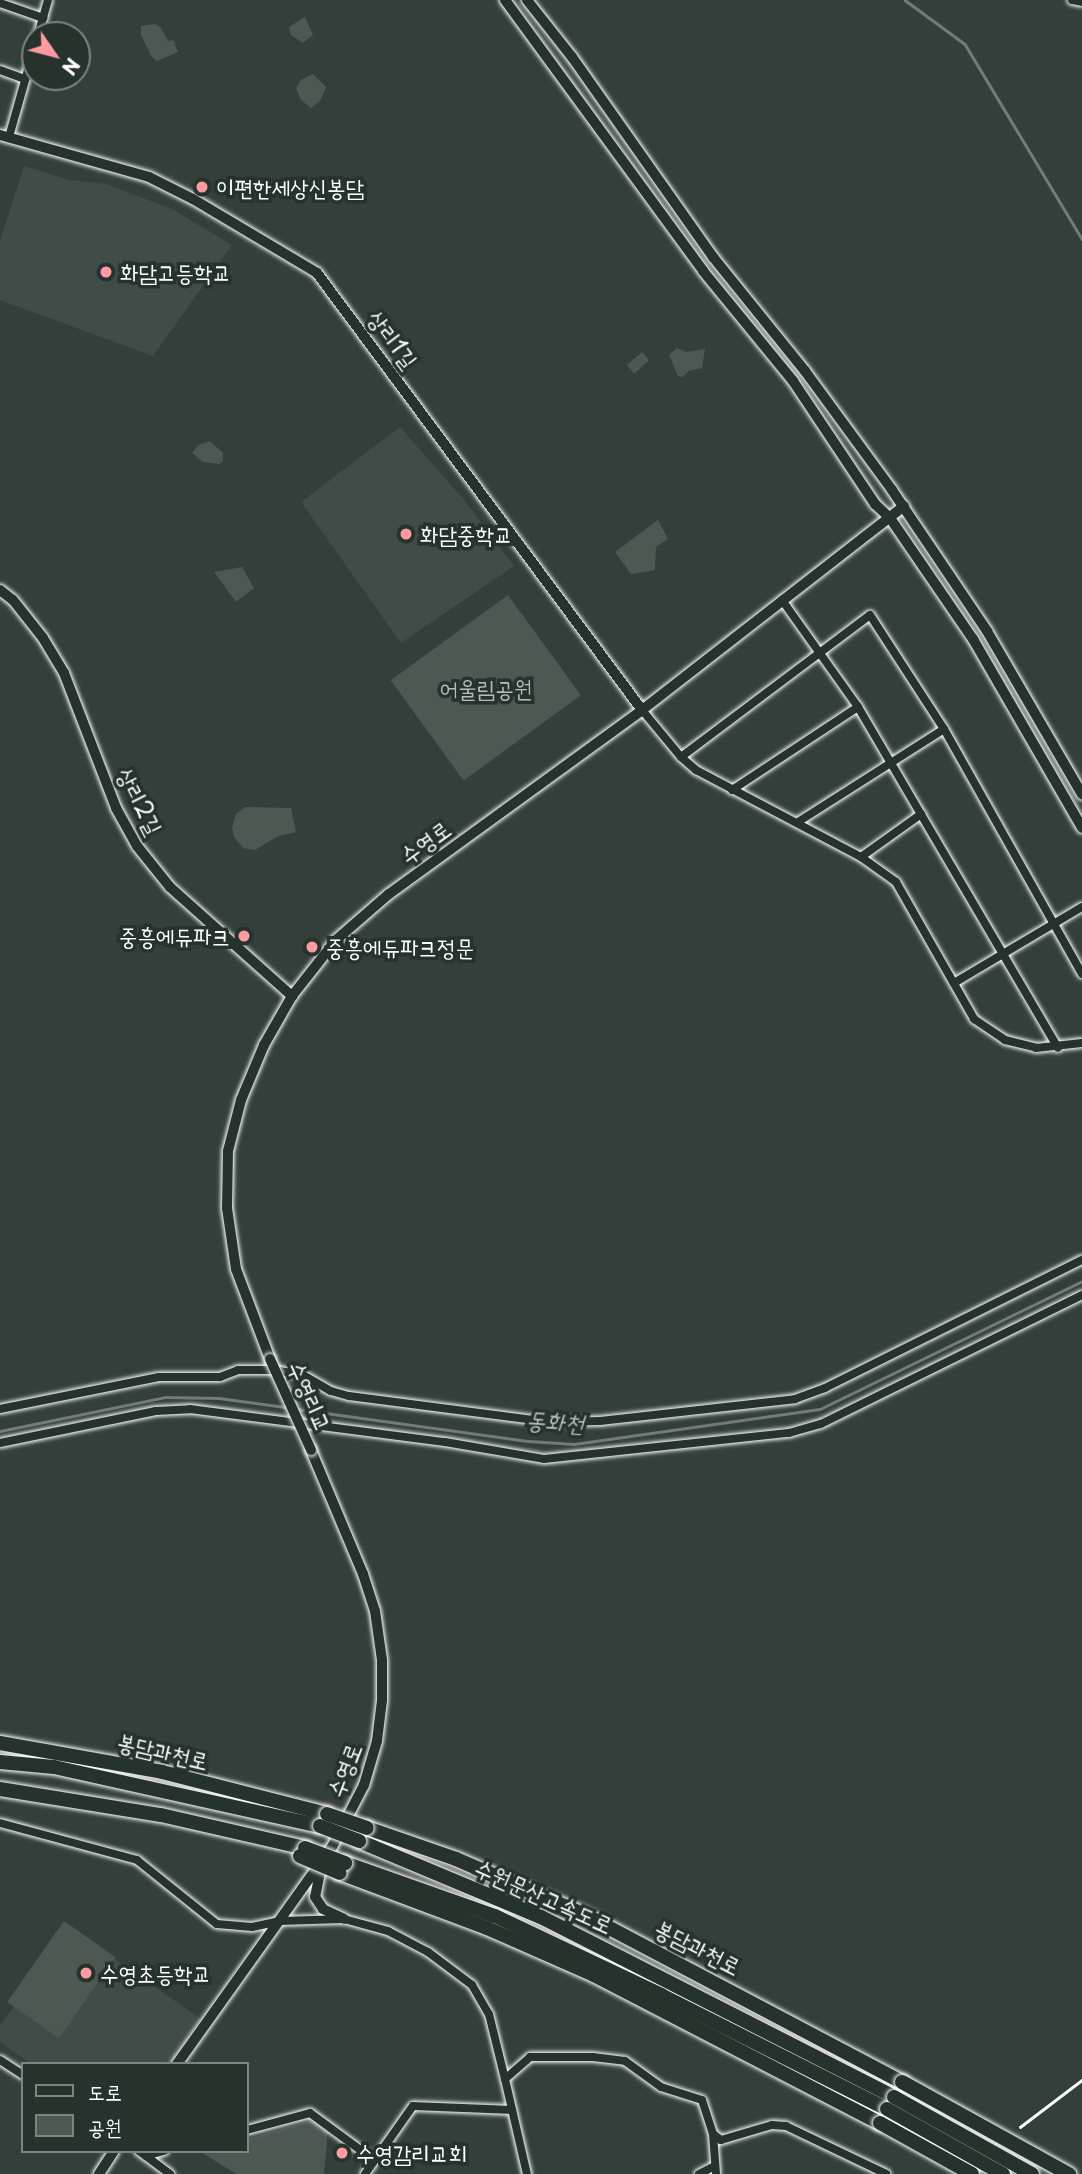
<!DOCTYPE html>
<meta charset="utf-8">
<style>
body{margin:0}
#map{position:relative;width:1082px;height:2174px;overflow:hidden;background:#333f3a;font-family:"Playpen Sans","Poor Story",sans-serif}
div>[style]{position:absolute}
.built>*{inset:0;background:#404c47}
.green>*{inset:0;background:#4d5853;transform-origin:0 0}
.stream>*{height:2.5px;margin:-1.25px;padding:0 1.25px;transform-origin:1.25px;border-radius:1.25px;background:#737b78}
.roads{filter:drop-shadow(0 0 2px #fff) drop-shadow(0 0 2px #fff)}
.street>*{height:8px;margin:-4px;padding:0 4px;transform-origin:4px;border-radius:4px;background:#26332d}
.secondary>*{height:10px;margin:-5px;padding:0 5px;transform-origin:5px;border-radius:5px;background:#26332d}
.highway>*{height:14px;margin:-7px;padding:0 7px;transform-origin:7px;border-radius:7px;background:#26332d}
.rail>*{height:2.5px;margin:-1.25px;padding:0 1.25px;transform-origin:1.25px;border-radius:1.25px;background:#fff}
.bridges{filter:drop-shadow(0 0 2px #fff) drop-shadow(0 0 2px #fff)}
.secondary-bridge>*{height:10px;margin:-5px;padding:0 5px;transform-origin:5px;border-radius:5px;background:#26332d}
.highway-bridge>*{height:14px;margin:-7px;padding:0 7px;transform-origin:7px;border-radius:7px;background:#26332d}
.dots>*{width:19px;height:19px;translate:-50% -50%;box-sizing:border-box;border:4px solid #26332d;border-radius:50%}
span{translate:-50% -50%;white-space:nowrap;text-align:center;line-height:1.15;-webkit-text-stroke:7px #26332d;paint-order:stroke}
.poi-label{font-size:23px;color:#fff}
.left{translate:0 -50%;text-align:left}
.right{translate:-100% -50%;text-align:right}
.street-label{font-size:23px;color:#fff}
.park-label{font-size:23px;color:#b8bcba}
.water-label{font-size:24px;color:#b9bdbc;font-style:italic}
.legend{position:absolute;left:21px;top:2062px;width:228px;height:91px;box-sizing:border-box;background:#26332d;border:2px solid #7d8581;margin:0;padding:9px 12px;list-style:none;font-size:21px;color:#fff}
.legend li{display:flex;align-items:center;gap:14px;height:35px}
.legend b{width:35px;border:2px solid #7d8581}
.north{position:absolute;left:21px;top:21px;width:70px;height:70px;box-sizing:border-box;background:#26332d;border:2px solid #7d8581;border-radius:50%;rotate:125deg;font-size:19px;font-weight:700;line-height:28px;text-align:center;color:#fff}
.north::after{content:'';display:block;margin:auto;width:24px;height:32px;background:#ff9aa2;clip-path:polygon(50% 0,100% 100%,50% 72%,0 100%)}
</style>
<div id="map">
<div class="built">
<i style="clip-path:polygon(24px 166px,69px 180px,106px 184px,172px 209px,232px 245px,153px 356px,0 300px,0 241px)"></i>
<i style="clip-path:polygon(400px 427px,464px 500px,514px 566px,401px 643px,301px 502px)"></i>
<i style="clip-path:polygon(69px 1927px,201px 2019px,169px 2064px,31px 2064px,0 2042px,0 2026px)"></i>
</div>
<div class="green">
<i style="clip-path:polygon(305px 17px,313px 35px,303px 43px,291px 35px,289px 27px)"></i>
<i style="clip-path:polygon(155px 24px,161px 28px,168px 41px,173px 40px,178px 52px,157px 61px,151px 56px,141px 35px,141px 26px)"></i>
<i style="clip-path:polygon(313px 74px,326px 87px,320px 101px,311px 108px,301px 100px,296px 88px,301px 80px)"></i>
<i style="clip-path:polygon(677px 348px,687px 352px,705px 349px,702px 368px,689px 371px,682px 377px,678px 376px,669px 355px)"></i>
<i style="left:642px;top:352px;width:11px;height:20px;rotate:49deg"></i>
<i style="clip-path:polygon(210px 441px,223px 453px,223px 461px,219px 464px,203px 462px,192px 453px,198px 445px)"></i>
<i style="clip-path:polygon(658px 520px,668px 539px,656px 547px,655px 570px,631px 574px,615px 552px)"></i>
<i style="clip-path:polygon(242px 567px,254px 588px,236px 602px,214px 572px)"></i>
<i style="left:508px;top:595px;width:124px;height:145px;rotate:54deg"></i>
<i style="clip-path:polygon(245px 807px,291px 808px,296px 832px,278px 836px,255px 850px,243px 848px,234px 837px,232px 827px,236px 814px)"></i>
<i style="left:64px;top:1921px;width:63px;height:99px;rotate:35deg"></i>
<i style="clip-path:polygon(314px 2120px,328px 2130px,324px 2174px,236px 2174px,201px 2152px,247px 2151px,247px 2139px)"></i>
</div>
<div class="stream">
<i style="left:905px;top:0;width:74px;rotate:36.3deg"></i>
<i style="left:965px;top:44px;width:227px;rotate:59deg"></i>
<i style="left:297px;top:1409px;width:234px;rotate:7.9deg"></i>
<i style="left:529px;top:1441px;width:45px;rotate:3.8deg"></i>
<i style="left:574px;top:1444px;width:248px;rotate:-8.1deg"></i>
<i style="left:820px;top:1409px;width:292px;rotate:-26deg"></i>
<i style="left:0;top:1431px;width:168px;rotate:-11.6deg"></i>
<i style="left:165px;top:1397px;width:54px;rotate:1.1deg"></i>
<i style="left:219px;top:1398px;width:68px;rotate:7.7deg"></i>
</div>
<div class="roads">
<div class="street">
<i style="left:1072px;top:0;width:10px;rotate:11deg"></i>
<i style="left:0;top:3px;width:46px;rotate:19.2deg"></i>
<i style="left:38px;top:35px;width:36px;rotate:-74deg"></i>
<i style="left:0;top:70px;width:27px;rotate:20deg"></i>
<i style="left:9px;top:137px;width:96px;rotate:-74.2deg"></i>
<i style="left:782px;top:600px;width:131px;rotate:54.6deg"></i>
<i style="left:858px;top:707px;width:395px;rotate:59.6deg"></i>
<i style="left:642px;top:710px;width:61px;rotate:50.3deg"></i>
<i style="left:681px;top:757px;width:20px;rotate:41deg"></i>
<i style="left:696px;top:770px;width:187px;rotate:27.8deg"></i>
<i style="left:861px;top:857px;width:43px;rotate:35.5deg"></i>
<i style="left:896px;top:882px;width:158px;rotate:60.3deg"></i>
<i style="left:974px;top:1019px;width:37px;rotate:34deg"></i>
<i style="left:1005px;top:1040px;width:32px;rotate:14deg"></i>
<i style="left:1036px;top:1048px;width:46px;rotate:-6.2deg"></i>
<i style="left:681px;top:757px;width:236px;rotate:-36.9deg"></i>
<i style="left:870px;top:615px;width:136px;rotate:57deg"></i>
<i style="left:944px;top:729px;width:281px;rotate:60.6deg"></i>
<i style="left:732px;top:790px;width:151px;rotate:-33.4deg"></i>
<i style="left:798px;top:822px;width:173px;rotate:-32.5deg"></i>
<i style="left:861px;top:857px;width:74px;rotate:-35.6deg"></i>
<i style="left:954px;top:983px;width:149px;rotate:-30.7deg"></i>
<i style="left:0;top:1409px;width:162px;rotate:-11.4deg"></i>
<i style="left:159px;top:1377px;width:61px"></i>
<i style="left:220px;top:1377px;width:19px;rotate:-21deg"></i>
<i style="left:238px;top:1370px;width:36px"></i>
<i style="left:274px;top:1370px;width:29px;rotate:10deg"></i>
<i style="left:303px;top:1375px;width:32px;rotate:30deg"></i>
<i style="left:331px;top:1391px;width:19px;rotate:16deg"></i>
<i style="left:349px;top:1396px;width:201px;rotate:7.4deg"></i>
<i style="left:548px;top:1422px;width:52px;rotate:-1.1deg"></i>
<i style="left:600px;top:1421px;width:196px;rotate:-6.4deg"></i>
<i style="left:795px;top:1399px;width:32px;rotate:-20deg"></i>
<i style="left:825px;top:1388px;width:287px;rotate:-26.5deg"></i>
<i style="left:0;top:1443px;width:159px;rotate:-11.6deg"></i>
<i style="left:156px;top:1411px;width:34px;rotate:-3deg"></i>
<i style="left:190px;top:1409px;width:257px;rotate:7.4deg"></i>
<i style="left:445px;top:1442px;width:100px;rotate:9.7deg"></i>
<i style="left:544px;top:1459px;width:246px;rotate:-6.1deg"></i>
<i style="left:789px;top:1433px;width:33px;rotate:-16deg"></i>
<i style="left:821px;top:1424px;width:291px;rotate:-26.3deg"></i>
<i style="left:0;top:1823px;width:142px;rotate:15.1deg"></i>
<i style="left:137px;top:1860px;width:102px;rotate:38.7deg"></i>
<i style="left:217px;top:1924px;width:35px;rotate:5deg"></i>
<i style="left:252px;top:1927px;width:29px;rotate:-12deg"></i>
<i style="left:280px;top:1921px;width:64px;rotate:-1.8deg"></i>
<i style="left:344px;top:1919px;width:46px;rotate:15.3deg"></i>
<i style="left:388px;top:1931px;width:45px;rotate:27.7deg"></i>
<i style="left:428px;top:1952px;width:55px;rotate:36.9deg"></i>
<i style="left:472px;top:1985px;width:34px;rotate:60deg"></i>
<i style="left:489px;top:2014px;width:67px;rotate:76.2deg"></i>
<i style="left:505px;top:2079px;width:33px;rotate:-41deg"></i>
<i style="left:530px;top:2057px;width:63px"></i>
<i style="left:593px;top:2057px;width:32px;rotate:7deg"></i>
<i style="left:625px;top:2061px;width:44px;rotate:35.8deg"></i>
<i style="left:661px;top:2087px;width:43px;rotate:17.6deg"></i>
<i style="left:702px;top:2100px;width:36px;rotate:72deg"></i>
<i style="left:713px;top:2134px;width:10px;rotate:37deg"></i>
<i style="left:721px;top:2140px;width:53px;rotate:-16.4deg"></i>
<i style="left:772px;top:2125px;width:14px;rotate:4deg"></i>
<i style="left:786px;top:2126px;width:111px;rotate:25.6deg"></i>
<i style="left:0;top:2060px;width:27px;rotate:33deg"></i>
<i style="left:505px;top:2079px;width:98px;rotate:77deg"></i>
<i style="left:247px;top:2130px;width:65px;rotate:-15.1deg"></i>
<i style="left:310px;top:2113px;width:79px;rotate:36.3deg"></i>
<i style="left:713px;top:2134px;width:40px;rotate:85.7deg"></i>
<i style="left:139px;top:2151px;width:9px;rotate:36deg"></i>
<i style="left:146px;top:2156px;width:19px;rotate:-16deg"></i>
<i style="left:146px;top:2156px;width:30px;rotate:37deg"></i>
<i style="left:365px;top:2174px;width:83px;rotate:-54.8deg"></i>
<i style="left:413px;top:2106px;width:99px;rotate:2.3deg"></i>
<i style="left:699px;top:2174px;width:18px;rotate:-27deg"></i>
</div>
<div class="secondary">
<i style="left:505px;top:0;width:336px;rotate:53.8deg"></i>
<i style="left:703px;top:271px;width:142px;rotate:50.7deg"></i>
<i style="left:793px;top:381px;width:148px;rotate:56.3deg"></i>
<i style="left:875px;top:504px;width:21px;rotate:43deg"></i>
<i style="left:890px;top:518px;width:147px;rotate:55.6deg"></i>
<i style="left:973px;top:639px;width:218px;rotate:60deg"></i>
<i style="left:527px;top:0;width:73px;rotate:51.7deg"></i>
<i style="left:572px;top:57px;width:245px;rotate:54.8deg"></i>
<i style="left:713px;top:257px;width:146px;rotate:51.1deg"></i>
<i style="left:805px;top:371px;width:147px;rotate:53.8deg"></i>
<i style="left:892px;top:490px;width:170px;rotate:56deg"></i>
<i style="left:987px;top:631px;width:189px;rotate:59.8deg"></i>
<i style="left:0;top:135px;width:155px;rotate:15.7deg"></i>
<i style="left:149px;top:177px;width:49px;rotate:26.6deg"></i>
<i style="left:193px;top:199px;width:144px;rotate:30.8deg"></i>
<i style="left:317px;top:273px;width:545px;rotate:53.36deg"></i>
<i style="left:0;top:590px;width:16px;rotate:38deg"></i>
<i style="left:13px;top:600px;width:48px;rotate:51.7deg"></i>
<i style="left:43px;top:638px;width:41px;rotate:59deg"></i>
<i style="left:64px;top:673px;width:145px;rotate:68.9deg"></i>
<i style="left:116px;top:808px;width:43px;rotate:61.1deg"></i>
<i style="left:137px;top:846px;width:53px;rotate:51.2deg"></i>
<i style="left:170px;top:887px;width:164px;rotate:41.8deg"></i>
<i style="left:270px;top:1359px;width:96px;rotate:-110.7deg"></i>
<i style="left:236px;top:1269px;width:62px;rotate:-98.4deg"></i>
<i style="left:227px;top:1208px;width:57px;rotate:-89deg"></i>
<i style="left:228px;top:1151px;width:53px;rotate:-75.7deg"></i>
<i style="left:241px;top:1100px;width:60px;rotate:-67.3deg"></i>
<i style="left:264px;top:1045px;width:56px;rotate:-60.3deg"></i>
<i style="left:292px;top:996px;width:71px;rotate:-51.8deg"></i>
<i style="left:336px;top:940px;width:70px;rotate:-41deg"></i>
<i style="left:389px;top:894px;width:313px;rotate:-36deg"></i>
<i style="left:642px;top:710px;width:332px;rotate:-37.9deg"></i>
<i style="left:320px;top:1872px;width:25px;rotate:101deg"></i>
<i style="left:315px;top:1897px;width:14px;rotate:56deg"></i>
<i style="left:323px;top:1909px;width:23px;rotate:25deg"></i>
<i style="left:177px;top:2064px;width:267px;rotate:-54.5deg"></i>
<i style="left:332px;top:1847px;width:70px;rotate:-62.7deg"></i>
<i style="left:364px;top:1785px;width:46px;rotate:-73.5deg"></i>
<i style="left:377px;top:1741px;width:41px;rotate:-83deg"></i>
<i style="left:382px;top:1700px;width:40px;rotate:-90deg"></i>
<i style="left:382px;top:1660px;width:49px;rotate:-98.1deg"></i>
<i style="left:375px;top:1611px;width:39px;rotate:-108deg"></i>
<i style="left:363px;top:1574px;width:134px;rotate:-112.8deg"></i>
<i style="left:99px;top:2174px;width:27px;rotate:-57deg"></i>
</div>
<div class="highway">
<i style="left:0;top:1743px;width:165px;rotate:10.1deg"></i>
<i style="left:162px;top:1772px;width:170px;rotate:14.3deg"></i>
<i style="left:0;top:1762px;width:54px;rotate:5.3deg"></i>
<i style="left:54px;top:1767px;width:272px;rotate:12.5deg"></i>
<i style="left:0;top:1789px;width:163px;rotate:9.2deg"></i>
<i style="left:161px;top:1815px;width:148px;rotate:12.9deg"></i>
<i style="left:367px;top:1828px;width:94px;rotate:19.2deg"></i>
<i style="left:456px;top:1859px;width:138px;rotate:23.4deg"></i>
<i style="left:583px;top:1914px;width:361px;rotate:27.8deg"></i>
<i style="left:359px;top:1841px;width:197px;rotate:22.7deg"></i>
<i style="left:541px;top:1917px;width:396px;rotate:27deg"></i>
<i style="left:345px;top:1863px;width:159px;rotate:19.5deg"></i>
<i style="left:495px;top:1916px;width:184px;rotate:25.4deg"></i>
<i style="left:661px;top:1995px;width:253px;rotate:26.8deg"></i>
<i style="left:340px;top:1873px;width:157px;rotate:20.5deg"></i>
<i style="left:487px;top:1928px;width:117px;rotate:23.7deg"></i>
<i style="left:594px;top:1975px;width:322px;rotate:27.4deg"></i>
</div>
</div>
<div class="rail">
<i style="left:1020px;top:2127px;width:78px;rotate:-37.2deg"></i>
</div>
<div class="bridges">
<div class="secondary-bridge">
<i style="left:270px;top:1359px;width:100px;rotate:65.7deg"></i>
</div>
<div class="highway-bridge">
<i style="left:327px;top:1814px;width:42px;rotate:19.3deg"></i>
<i style="left:320px;top:1826px;width:42px;rotate:21deg"></i>
<i style="left:305px;top:1848px;width:43px;rotate:20.6deg"></i>
<i style="left:300px;top:1856px;width:43px;rotate:23deg"></i>
<i style="left:902px;top:2082px;width:191px;rotate:28.9deg"></i>
<i style="left:894px;top:2097px;width:158px;rotate:29.2deg"></i>
<i style="left:887px;top:2109px;width:133px;rotate:29.3deg"></i>
<i style="left:880px;top:2123px;width:105px;rotate:29deg"></i>
</div>
</div>
<div class="dots">
<i style="left:202px;top:187px;background:#ff9aa2"></i>
<i style="left:106px;top:272px;background:#ff9aa2"></i>
<i style="left:406px;top:534px;background:#ff9aa2"></i>
<i style="left:244px;top:936px;background:#ff9aa2"></i>
<i style="left:312px;top:947px;background:#ff9aa2"></i>
<i style="left:86px;top:1973px;background:#ff9aa2"></i>
<i style="left:342px;top:2153px;background:#ff9aa2"></i>
</div>
<div class="poi-label">
<span class="left" style="left:216px;top:187px">이편한세상신봉담</span>
<span class="left" style="left:120px;top:272px">화담고등학교</span>
<span class="left" style="left:420px;top:534px">화담중학교</span>
<span class="right" style="left:230px;top:936px">중흥에듀파크</span>
<span class="left" style="left:326px;top:947px">중흥에듀파크정문</span>
<span class="left" style="left:100px;top:1973px">수영초등학교</span>
<span class="left" style="left:356px;top:2153px">수영감리교회</span>
</div>
<div class="street-label">
<span style="left:393px;top:339px;rotate:53deg">상리1길</span>
<span style="left:140px;top:801px;rotate:63deg">상리2길</span>
<span style="left:425px;top:842px;rotate:-36deg">수영로</span>
<span style="left:310px;top:1396px;rotate:66deg">수영리교</span>
<span style="left:163px;top:1751px;rotate:13deg">봉담과천로</span>
<span style="left:344px;top:1770px;rotate:-69deg">수영로</span>
<span style="left:544px;top:1896px;rotate:24deg">수원문산고속도로</span>
<span style="left:698px;top:1947px;rotate:27deg">봉담과천로</span>
</div>
<div class="park-label">
<span style="left:486px;top:688px">어울림공원</span>
</div>
<div class="water-label">
<span style="left:555px;top:1421px;rotate:4deg">동화천</span>
</div>
<ul class="legend">
<li><b style="height:9px;background:#26332d"></b>도로</li>
<li><b style="height:19px;background:#4d5853"></b>공원</li>
</ul>
<div class="north">N</div>
</div>
